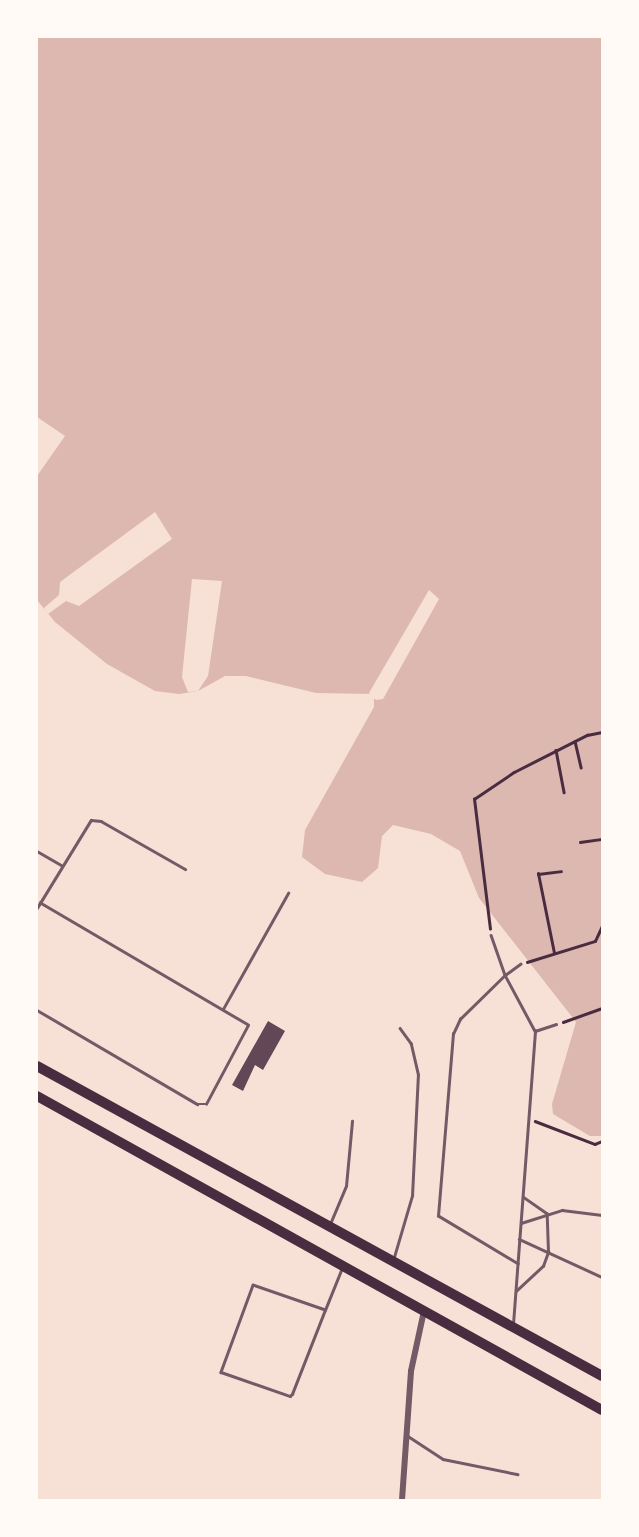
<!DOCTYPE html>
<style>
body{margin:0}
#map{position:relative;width:639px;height:1537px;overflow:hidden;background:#f7e1d7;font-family:Overpass,sans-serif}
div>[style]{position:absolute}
.water>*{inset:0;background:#dcb8b0}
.pier>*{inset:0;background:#f7e1d7}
.building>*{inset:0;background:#644757}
.path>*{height:2.5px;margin:-1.25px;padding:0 1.25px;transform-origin:1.25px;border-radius:1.25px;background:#4a2c40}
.service>*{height:2.5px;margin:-1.25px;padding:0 1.25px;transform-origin:1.25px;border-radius:1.25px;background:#755966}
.minor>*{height:6px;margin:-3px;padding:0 3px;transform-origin:3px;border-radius:3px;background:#755966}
.primary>*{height:10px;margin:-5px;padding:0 5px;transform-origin:5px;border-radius:5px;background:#4a2c40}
span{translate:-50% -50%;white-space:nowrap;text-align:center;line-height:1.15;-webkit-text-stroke:5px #fffaf5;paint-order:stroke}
.frame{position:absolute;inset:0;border:38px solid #fffaf5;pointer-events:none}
</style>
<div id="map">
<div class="water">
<i style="clip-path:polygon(37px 37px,602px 37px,602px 1136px,590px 1136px,553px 1114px,552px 1104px,576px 1022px,479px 898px,460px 851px,431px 834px,393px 825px,382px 836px,378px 868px,362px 882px,325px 874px,302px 857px,305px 830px,374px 707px,374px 694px,316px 693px,246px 676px,225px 676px,198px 691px,179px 694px,155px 691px,107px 664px,55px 622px,37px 600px)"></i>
</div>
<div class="pier">
<i style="clip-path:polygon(37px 417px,65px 436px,37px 476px)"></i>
<i style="clip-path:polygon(155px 512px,172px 539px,79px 606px,66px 601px,48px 614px,44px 608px,59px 595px,60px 582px)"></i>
<i style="clip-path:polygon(192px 579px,222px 581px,208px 676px,198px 691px,188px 692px,182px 677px)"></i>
<i style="clip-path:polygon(429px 590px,439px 599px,383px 699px,376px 700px,369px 693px)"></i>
</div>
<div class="building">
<i style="clip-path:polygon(268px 1021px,285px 1031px,263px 1070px,255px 1065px,243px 1091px,232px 1085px)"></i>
</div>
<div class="path">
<i style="left:575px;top:741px;width:27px;rotate:77deg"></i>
<i style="left:556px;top:750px;width:43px;rotate:79.2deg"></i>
<i style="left:580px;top:842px;width:22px;rotate:-8deg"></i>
<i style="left:490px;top:929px;width:131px;rotate:-97deg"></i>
<i style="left:474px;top:799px;width:48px;rotate:-34deg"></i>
<i style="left:514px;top:772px;width:82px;rotate:-26.9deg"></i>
<i style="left:587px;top:735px;width:15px;rotate:-11deg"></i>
<i style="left:554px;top:953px;width:81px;rotate:-101.4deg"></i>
<i style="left:538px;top:874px;width:23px;rotate:-7deg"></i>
<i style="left:527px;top:962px;width:71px;rotate:-17.2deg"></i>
<i style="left:595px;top:941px;width:17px;rotate:-65deg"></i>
<i style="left:563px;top:1022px;width:41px;rotate:-19.7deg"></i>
<i style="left:535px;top:1121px;width:64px;rotate:21deg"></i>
<i style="left:595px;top:1144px;width:8px;rotate:-23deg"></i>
</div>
<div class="service">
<i style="left:37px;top:851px;width:28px;rotate:30deg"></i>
<i style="left:37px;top:908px;width:103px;rotate:-58.5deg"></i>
<i style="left:91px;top:820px;width:10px;rotate:6deg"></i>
<i style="left:101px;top:821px;width:97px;rotate:29.7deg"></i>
<i style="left:491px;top:935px;width:42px;rotate:70.7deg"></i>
<i style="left:505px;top:975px;width:19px;rotate:-36deg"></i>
<i style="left:223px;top:1009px;width:133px;rotate:-60.7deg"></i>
<i style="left:37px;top:1010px;width:186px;rotate:30.4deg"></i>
<i style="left:197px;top:1104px;width:9px"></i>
<i style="left:206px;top:1104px;width:89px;rotate:-62deg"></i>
<i style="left:248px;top:1025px;width:241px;rotate:-149.6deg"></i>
<i style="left:521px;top:1223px;width:43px;rotate:-17.6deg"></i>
<i style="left:562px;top:1210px;width:40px;rotate:7.1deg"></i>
<i style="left:330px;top:1224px;width:41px;rotate:-67.2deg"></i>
<i style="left:346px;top:1186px;width:65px;rotate:-84.7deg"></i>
<i style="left:519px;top:1239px;width:91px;rotate:24.6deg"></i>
<i style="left:394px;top:1257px;width:64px;rotate:-73.6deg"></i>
<i style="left:412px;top:1196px;width:121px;rotate:-87.2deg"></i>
<i style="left:418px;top:1075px;width:32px;rotate:-103deg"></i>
<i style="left:411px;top:1044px;width:19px;rotate:-126deg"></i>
<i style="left:518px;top:1264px;width:93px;rotate:-149deg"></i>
<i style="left:438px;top:1216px;width:183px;rotate:-85.3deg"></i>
<i style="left:453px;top:1034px;width:17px;rotate:-65deg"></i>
<i style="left:460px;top:1019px;width:63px;rotate:-44.4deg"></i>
<i style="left:505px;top:975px;width:64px;rotate:61.8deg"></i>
<i style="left:535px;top:1031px;width:22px;rotate:-18deg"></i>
<i style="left:516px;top:1291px;width:37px;rotate:-43deg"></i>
<i style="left:543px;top:1266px;width:15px;rotate:-70deg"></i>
<i style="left:548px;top:1252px;width:38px;rotate:-92deg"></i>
<i style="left:547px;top:1214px;width:29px;rotate:-145deg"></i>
<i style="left:325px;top:1310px;width:76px;rotate:-160.9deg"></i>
<i style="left:253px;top:1285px;width:93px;rotate:110.2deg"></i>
<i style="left:221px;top:1372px;width:73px;rotate:19.2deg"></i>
<i style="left:290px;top:1396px;width:3px;rotate:-45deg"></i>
<i style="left:292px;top:1394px;width:90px;rotate:-68.6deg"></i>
<i style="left:325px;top:1310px;width:45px;rotate:-68deg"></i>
<i style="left:513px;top:1324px;width:294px;rotate:-85.7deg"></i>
<i style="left:408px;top:1436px;width:42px;rotate:33.3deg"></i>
<i style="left:443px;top:1459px;width:76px;rotate:11.5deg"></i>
</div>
<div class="minor">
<i style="left:402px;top:1500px;width:129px;rotate:-86deg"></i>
<i style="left:411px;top:1371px;width:61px;rotate:-77.8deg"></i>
</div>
<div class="primary">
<i style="left:37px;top:1066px;width:644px;rotate:28.75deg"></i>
<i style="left:37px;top:1096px;width:646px;rotate:29.06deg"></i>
</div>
<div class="frame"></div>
</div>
